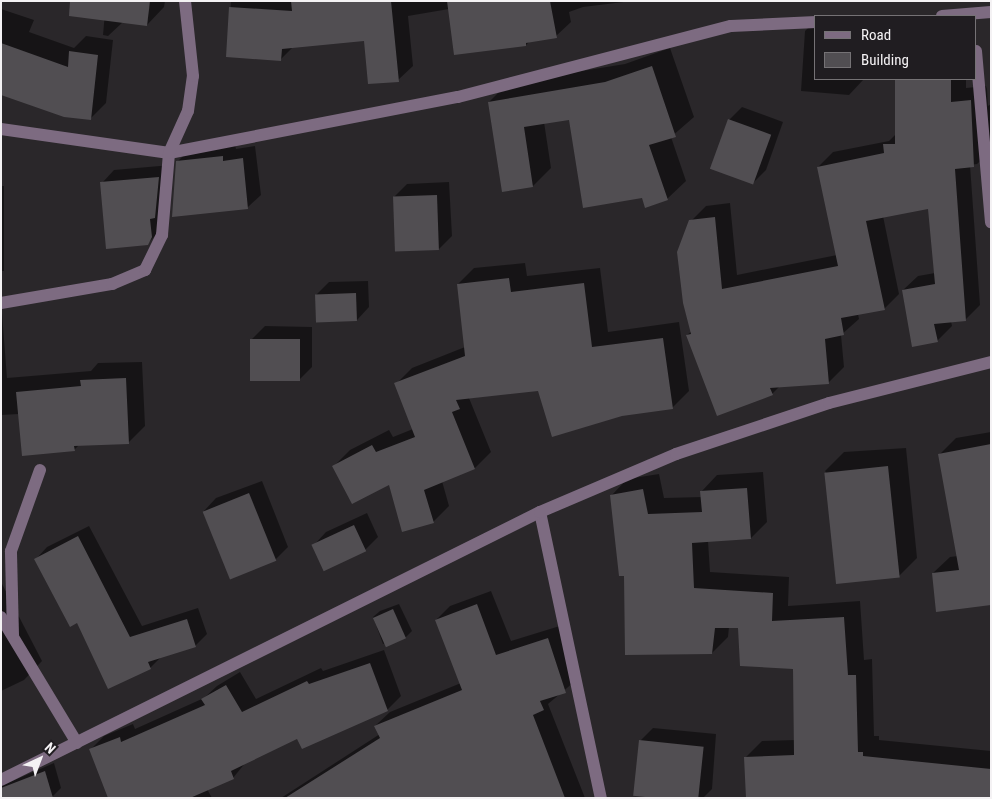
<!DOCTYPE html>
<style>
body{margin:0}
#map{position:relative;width:992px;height:799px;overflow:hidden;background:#2a272a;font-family:"Roboto Condensed",sans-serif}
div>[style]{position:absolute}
.shadow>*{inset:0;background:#0007;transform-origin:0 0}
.building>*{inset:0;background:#514e52;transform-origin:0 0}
.street>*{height:12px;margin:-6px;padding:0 6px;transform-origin:6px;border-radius:6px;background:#7d6b81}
span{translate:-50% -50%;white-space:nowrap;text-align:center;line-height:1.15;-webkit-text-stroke:5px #201d21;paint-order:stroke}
.frame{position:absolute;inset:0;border:2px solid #f4f2f4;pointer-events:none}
.legend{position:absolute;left:814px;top:15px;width:162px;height:65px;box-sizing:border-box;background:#201d21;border:1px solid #757275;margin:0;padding:6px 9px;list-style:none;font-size:15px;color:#f4f2f4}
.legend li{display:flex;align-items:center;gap:10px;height:25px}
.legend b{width:25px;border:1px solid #757275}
.north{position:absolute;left:15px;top:734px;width:50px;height:50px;-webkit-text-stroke:4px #201d21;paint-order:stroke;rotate:43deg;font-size:14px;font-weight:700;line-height:20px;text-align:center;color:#f4f2f4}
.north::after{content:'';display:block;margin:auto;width:18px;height:22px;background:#f4f2f4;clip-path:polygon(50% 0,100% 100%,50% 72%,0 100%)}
</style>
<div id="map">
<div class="shadow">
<i style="clip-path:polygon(106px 1px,165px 1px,164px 7px,147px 25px,123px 22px,108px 36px,103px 35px)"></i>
<i style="clip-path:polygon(231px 1px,632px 1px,583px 7px,569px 12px,571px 22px,556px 36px,530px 41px,526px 45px,449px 9px,408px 16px,413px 66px,398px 80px,365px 40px,293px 47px,281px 59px,228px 56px)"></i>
<i style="clip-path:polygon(1px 9px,34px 20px,29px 32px,74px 48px,86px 36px,113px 40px,106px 103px,90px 119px,1px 94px)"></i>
<i style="clip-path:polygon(816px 20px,816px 79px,864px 79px,849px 95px,801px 91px,805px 31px)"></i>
<i style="clip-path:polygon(670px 48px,694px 117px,671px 137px,686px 181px,667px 199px,643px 197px,570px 118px,544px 122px,551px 168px,533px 186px,489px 102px,508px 83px,625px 64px)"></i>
<i style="clip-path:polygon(896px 79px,966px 79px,966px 88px,986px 86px,987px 89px,988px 106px,991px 104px,991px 151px,977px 164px,970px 165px,980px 305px,965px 320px,951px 321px,952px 326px,937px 341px,903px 290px,918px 276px,935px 273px,929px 207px,883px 216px,899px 294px,884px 309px,858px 314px,859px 319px,841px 335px,844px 367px,829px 382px,780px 386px,772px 394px,687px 335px,692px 331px,691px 221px,706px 206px,730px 203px,737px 275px,837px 255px,818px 167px,833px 152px,889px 141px,896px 134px)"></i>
<i style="clip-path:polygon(742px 107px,783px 122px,766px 170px,753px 183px,729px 120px)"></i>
<i style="clip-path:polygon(235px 144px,236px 149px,255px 146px,261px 195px,248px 207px,173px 215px,178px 161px,191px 148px)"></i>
<i style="clip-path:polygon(171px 165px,160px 231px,147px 244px,102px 183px,114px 170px)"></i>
<i style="clip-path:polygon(449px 182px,452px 236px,439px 249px,394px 197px,407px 184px)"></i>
<i style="left:1px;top:186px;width:3px;height:85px"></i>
<i style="clip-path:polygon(525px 263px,527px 276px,600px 268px,608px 332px,679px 322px,689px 391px,673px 407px,622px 415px,539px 390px,469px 398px,491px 452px,475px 468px,442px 481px,449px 506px,433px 522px,390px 483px,334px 466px,350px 450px,389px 430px,393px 437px,413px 429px,396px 384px,412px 368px,465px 347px,458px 284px,474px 268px)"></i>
<i style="clip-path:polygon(368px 281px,369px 307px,357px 320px,316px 295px,329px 282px)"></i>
<i style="clip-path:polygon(1px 300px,7px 378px,91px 371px,98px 363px,142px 362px,145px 426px,128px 443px,80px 444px,74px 450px,19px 414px,1px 415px)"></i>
<i style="clip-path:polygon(265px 326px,312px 327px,312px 367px,299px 380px,252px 339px)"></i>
<i style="clip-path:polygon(991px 432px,991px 604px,933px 573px,950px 557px,958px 556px,939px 455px,956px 438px)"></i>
<i style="clip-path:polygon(906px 448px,917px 558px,899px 576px,825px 471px,844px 452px)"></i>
<i style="clip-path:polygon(763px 472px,767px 522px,751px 538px,708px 541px,710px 572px,789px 577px,788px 606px,860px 601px,864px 660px,872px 659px,874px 736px,879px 736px,879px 740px,991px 751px,991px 798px,745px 758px,762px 741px,795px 740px,794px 668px,739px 627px,729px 627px,728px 637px,712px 653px,625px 574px,611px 496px,627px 479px,659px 474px,664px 498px,702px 497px,701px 492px,717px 475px)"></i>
<i style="clip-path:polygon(262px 481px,288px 547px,275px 560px,204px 511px,216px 498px)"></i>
<i style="clip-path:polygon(367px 513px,378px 537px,365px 550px,314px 545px,326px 532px)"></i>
<i style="clip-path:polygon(89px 526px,142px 626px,198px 608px,207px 634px,195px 646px,161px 657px,150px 668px,36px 559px,47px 547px)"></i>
<i style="clip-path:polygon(1px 582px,42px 661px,24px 680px,1px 691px)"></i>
<i style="clip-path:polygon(491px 591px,511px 641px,563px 625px,580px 677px,548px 704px,585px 798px,281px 798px,380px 734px,375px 726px,390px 712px,461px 683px,436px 620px,450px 606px)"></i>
<i style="clip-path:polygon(399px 604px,412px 631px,406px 637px,383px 644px,373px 617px,380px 611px)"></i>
<i style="clip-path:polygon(384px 650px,401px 696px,387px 710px,298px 737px,246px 762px,233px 778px,207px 789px,212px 798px,109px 798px,90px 750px,104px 736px,133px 724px,135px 729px,204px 698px,217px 686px,240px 672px,256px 699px,321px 668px,323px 671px)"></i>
<i style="clip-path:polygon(653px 728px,716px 734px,712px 789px,703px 798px,636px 795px,640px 741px)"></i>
<i style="clip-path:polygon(54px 763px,61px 788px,52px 797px,1px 798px,1px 786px)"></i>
</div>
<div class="building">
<i style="clip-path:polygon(70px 1px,150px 1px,147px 26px,69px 16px)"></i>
<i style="clip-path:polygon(291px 1px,391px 1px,399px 82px,368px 84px,364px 41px,282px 49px,281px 61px,226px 57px,229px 7px,292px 11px)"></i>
<i style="clip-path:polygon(447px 1px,550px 1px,557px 38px,526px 43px,526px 46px,454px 55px)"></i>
<i style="clip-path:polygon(1px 43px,68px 67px,69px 51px,98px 55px,91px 120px,64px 117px,1px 95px)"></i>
<i style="clip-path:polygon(652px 66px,676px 137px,649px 145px,668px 200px,645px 208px,642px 198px,583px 208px,569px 120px,524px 127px,533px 187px,502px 192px,488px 102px,605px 82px)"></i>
<i style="clip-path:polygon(895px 79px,951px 79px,951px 102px,971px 100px,974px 167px,955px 169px,966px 321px,934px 324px,938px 342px,912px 347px,902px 290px,935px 284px,928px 209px,866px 221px,885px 310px,841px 318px,844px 335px,825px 339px,829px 384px,770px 388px,773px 395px,717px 416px,686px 335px,691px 334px,683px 303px,677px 252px,689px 220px,715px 217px,722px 289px,838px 266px,817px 167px,884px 153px,883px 144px,895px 144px)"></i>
<i style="left:728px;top:119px;width:46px;height:53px;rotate:20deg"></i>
<i style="clip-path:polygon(223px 156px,223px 161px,243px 158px,248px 209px,172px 217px,176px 161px)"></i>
<i style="clip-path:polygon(159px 177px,155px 218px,150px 219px,152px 237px,148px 245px,106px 249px,100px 182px)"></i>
<i style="left:437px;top:195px;width:55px;height:44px;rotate:88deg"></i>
<i style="clip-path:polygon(509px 278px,511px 292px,584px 283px,592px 347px,663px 338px,673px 409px,622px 416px,552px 437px,538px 391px,456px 400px,460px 409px,452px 412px,475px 469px,424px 490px,434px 523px,402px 532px,389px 485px,352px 504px,332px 466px,372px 445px,376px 452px,415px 437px,394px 383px,465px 356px,457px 284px)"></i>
<i style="left:356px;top:293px;width:28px;height:41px;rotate:88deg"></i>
<i style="left:250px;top:339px;width:50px;height:42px"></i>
<i style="clip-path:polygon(126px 378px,129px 444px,74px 446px,75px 451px,22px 456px,16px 392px,81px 386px,80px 380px)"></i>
<i style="clip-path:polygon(991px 444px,991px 605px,936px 612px,932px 573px,959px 570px,938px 454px)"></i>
<i style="left:888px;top:466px;width:112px;height:64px;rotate:84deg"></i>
<i style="clip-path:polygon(747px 488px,751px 539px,692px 543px,694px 588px,773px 593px,772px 621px,844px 617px,848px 675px,856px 675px,858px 752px,863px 752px,863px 756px,991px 769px,991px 798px,746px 798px,744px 757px,794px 755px,793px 669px,740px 666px,738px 628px,715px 628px,712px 654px,625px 655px,624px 576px,619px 576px,610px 495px,643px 489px,648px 514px,702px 512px,700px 491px)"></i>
<i style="left:249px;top:493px;width:73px;height:50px;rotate:68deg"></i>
<i style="left:354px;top:525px;width:29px;height:47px;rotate:65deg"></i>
<i style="clip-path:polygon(78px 536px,130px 637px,187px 619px,196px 647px,148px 662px,151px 669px,108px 689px,77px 623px,70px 627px,34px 559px)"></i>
<i style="clip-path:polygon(477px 604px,496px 655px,548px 638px,566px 693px,540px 701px,544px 710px,533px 715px,565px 798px,285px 798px,380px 738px,374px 726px,462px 690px,435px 620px)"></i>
<i style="left:393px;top:609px;width:32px;height:22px;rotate:66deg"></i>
<i style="clip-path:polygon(370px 663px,388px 711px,302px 749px,297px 739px,231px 771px,234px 779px,190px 798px,108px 798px,89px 749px,120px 737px,121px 742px,205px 705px,201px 699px,226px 685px,242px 712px,307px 681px,309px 684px)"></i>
<i style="left:639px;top:740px;width:65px;height:56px;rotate:6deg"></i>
<i style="clip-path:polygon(45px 771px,53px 798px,1px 798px,1px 788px)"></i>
</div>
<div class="street">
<i style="left:942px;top:16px;width:49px;rotate:-4.7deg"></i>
<i style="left:976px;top:51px;width:172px;rotate:85deg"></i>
<i style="left:1px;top:129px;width:170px;rotate:8.1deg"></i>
<i style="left:169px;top:153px;width:294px;rotate:-11deg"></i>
<i style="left:458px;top:97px;width:282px;rotate:-14.6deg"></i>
<i style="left:731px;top:26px;width:85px;rotate:-2.7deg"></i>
<i style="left:1px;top:303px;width:113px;rotate:-9.7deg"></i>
<i style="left:112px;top:284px;width:36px;rotate:-23deg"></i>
<i style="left:145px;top:270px;width:39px;rotate:-64deg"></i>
<i style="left:162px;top:235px;width:82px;rotate:-85.1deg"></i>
<i style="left:169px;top:153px;width:46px;rotate:-65.7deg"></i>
<i style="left:188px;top:111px;width:35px;rotate:-82deg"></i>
<i style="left:193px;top:76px;width:75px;rotate:-96.1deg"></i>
<i style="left:540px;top:512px;width:292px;rotate:78deg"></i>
<i style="left:1px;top:617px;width:147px;rotate:58.9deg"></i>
<i style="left:13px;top:635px;width:84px;rotate:-91.4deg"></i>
<i style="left:11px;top:551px;width:86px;rotate:-70.3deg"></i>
<i style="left:1px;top:780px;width:602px;rotate:-26.44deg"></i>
<i style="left:540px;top:512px;width:148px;rotate:-23.1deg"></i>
<i style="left:676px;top:454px;width:161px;rotate:-18.4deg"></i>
<i style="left:829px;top:403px;width:167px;rotate:-14.2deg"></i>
</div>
<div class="frame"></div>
<ul class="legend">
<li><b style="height:6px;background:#7d6b81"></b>Road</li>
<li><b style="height:14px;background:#514e52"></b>Building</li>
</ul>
<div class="north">N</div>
</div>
